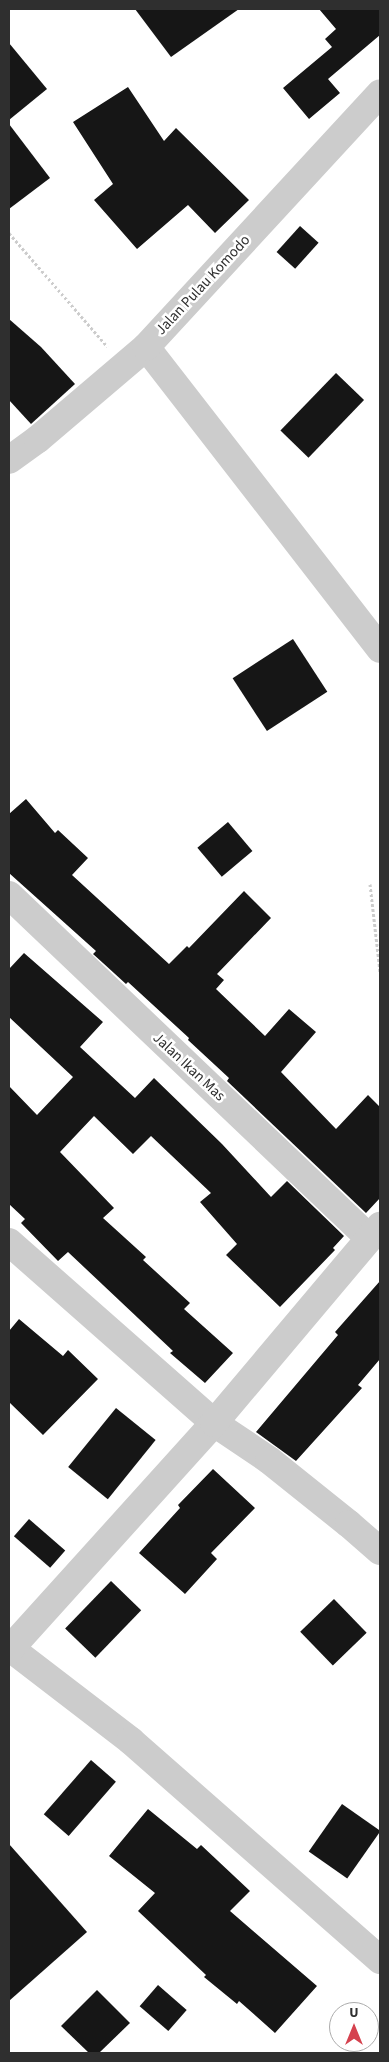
<!DOCTYPE html>
<style>
body{margin:0}
#map{position:relative;width:389px;height:2062px;overflow:hidden;background:#fff;font-family:"Source Sans 3",sans-serif}
div>[style]{position:absolute}
.building>*{inset:0;background:#161616;transform-origin:0 0}
.path>*{height:3px;margin-top:-1.5px;transform-origin:0;background:repeating-linear-gradient(90deg,#ccc 0 2.5px,transparent 0 5px)}
.minor>*{height:28px;margin:-14px;padding:0 14px;transform-origin:14px;border-radius:14px;background:#ccc}
span{translate:-50% -50%;white-space:nowrap;text-align:center;line-height:1.15;-webkit-text-stroke:5px #fff;paint-order:stroke}
.street-label{font-size:15px;color:#2f2f2f}
.frame{position:absolute;inset:0;border:10px solid #2f2f2f;pointer-events:none}
.north{position:absolute;left:329px;top:2002px;width:50px;height:50px;box-sizing:border-box;background:#fff;border:1px solid #acacac;border-radius:50%;rotate:0deg;font-size:14px;font-weight:700;line-height:20px;text-align:center;color:#2f2f2f}
.north::after{content:'';display:block;margin:auto;width:18px;height:22px;background:#d5424f;clip-path:polygon(50% 0,100% 100%,50% 72%,0 100%)}
</style>
<div id="map">
<div class="building">
<i style="clip-path:polygon(135px 9px,239px 9px,171px 57px)"></i>
<i style="clip-path:polygon(319px 9px,380px 9px,380px 35px,328px 79px,340px 93px,309px 119px,283px 88px,332px 47px,325px 39px,336px 29px)"></i>
<i style="clip-path:polygon(9px 43px,47px 89px,9px 120px)"></i>
<i style="clip-path:polygon(128px 87px,164px 141px,176px 128px,249px 200px,215px 233px,188px 205px,137px 249px,94px 200px,113px 184px,73px 122px)"></i>
<i style="clip-path:polygon(9px 124px,50px 178px,9px 209px)"></i>
<i style="left:300px;top:226px;width:25px;height:35px;rotate:42deg"></i>
<i style="clip-path:polygon(9px 319px,41px 347px,75px 384px,31px 424px,9px 400px)"></i>
<i style="left:336px;top:373px;width:39px;height:80px;rotate:44deg"></i>
<i style="left:293px;top:639px;width:63px;height:72px;rotate:57deg"></i>
<i style="clip-path:polygon(26px 799px,55px 833px,58px 830px,88px 858px,72px 875px,169px 964px,187px 946px,189px 948px,244px 891px,271px 918px,217px 974px,224px 980px,216px 989px,265px 1036px,289px 1009px,316px 1032px,281px 1072px,336px 1129px,368px 1095px,380px 1107px,380px 1198px,366px 1213px,227px 1081px,229px 1078px,188px 1040px,189px 1038px,128px 982px,126px 984px,103px 963px,93px 954px,96px 951px,9px 873px,9px 814px)"></i>
<i style="left:228px;top:822px;width:38px;height:40px;rotate:50deg"></i>
<i style="clip-path:polygon(24px 953px,103px 1022px,80px 1047px,135px 1098px,154px 1078px,222px 1144px,271px 1197px,287px 1181px,344px 1236px,333px 1248px,335px 1250px,280px 1307px,226px 1255px,237px 1244px,200px 1202px,211px 1193px,151px 1136px,133px 1154px,94px 1116px,60px 1152px,114px 1208px,103px 1218px,146px 1257px,143px 1260px,190px 1303px,184px 1309px,233px 1353px,205px 1383px,170px 1353px,173px 1351px,68px 1252px,58px 1261px,21px 1223px,25px 1219px,9px 1204px,9px 1086px,37px 1115px,73px 1077px,9px 1017px,9px 969px)"></i>
<i style="clip-path:polygon(380px 1281px,380px 1359px,358px 1385px,362px 1388px,296px 1461px,256px 1432px,338px 1335px,335px 1332px)"></i>
<i style="clip-path:polygon(19px 1319px,63px 1356px,68px 1350px,98px 1379px,43px 1435px,9px 1402px,9px 1331px)"></i>
<i style="left:116px;top:1408px;width:51px;height:76px;rotate:39deg"></i>
<i style="clip-path:polygon(213px 1469px,255px 1508px,211px 1553px,217px 1559px,185px 1594px,139px 1553px,180px 1508px,178px 1505px)"></i>
<i style="left:29px;top:1519px;width:48px;height:23px;rotate:41deg"></i>
<i style="left:111px;top:1581px;width:42px;height:66px;rotate:44deg"></i>
<i style="left:334px;top:1599px;width:47px;height:47px;rotate:46deg"></i>
<i style="left:91px;top:1760px;width:33px;height:72px;rotate:41deg"></i>
<i style="left:342px;top:1804px;width:47px;height:58px;rotate:35deg"></i>
<i style="clip-path:polygon(148px 1809px,197px 1849px,201px 1845px,250px 1891px,230px 1911px,317px 1986px,275px 2033px,239px 2001px,237px 2004px,204px 1977px,206px 1975px,138px 1911px,155px 1893px,109px 1856px)"></i>
<i style="clip-path:polygon(9px 1844px,87px 1932px,9px 2001px)"></i>
<i style="left:158px;top:1985px;width:38px;height:28px;rotate:41deg"></i>
<i style="clip-path:polygon(97px 1990px,130px 2023px,99px 2053px,89px 2053px,61px 2026px)"></i>
</div>
<div class="path">
<i style="left:9px;top:233px;width:150px;rotate:49.1deg"></i>
<i style="left:370px;top:884px;width:89px;rotate:83.5deg"></i>
</div>
<div class="minor">
<i style="left:146px;top:347px;width:382px;rotate:52.2deg"></i>
<i style="left:9px;top:460px;width:36px;rotate:-36deg"></i>
<i style="left:38px;top:439px;width:142px;rotate:-40.4deg"></i>
<i style="left:146px;top:347px;width:345px;rotate:-47.3deg"></i>
<i style="left:9px;top:895px;width:497px;rotate:43.6deg"></i>
<i style="left:9px;top:1242px;width:273px;rotate:41.4deg"></i>
<i style="left:214px;top:1423px;width:66px;rotate:33.9deg"></i>
<i style="left:269px;top:1460px;width:102px;rotate:38.7deg"></i>
<i style="left:349px;top:1524px;width:41px;rotate:41.1deg"></i>
<i style="left:10px;top:1648px;width:153px;rotate:37.5deg"></i>
<i style="left:131px;top:1741px;width:332px;rotate:41.3deg"></i>
<i style="left:9px;top:1650px;width:306px;rotate:-47.9deg"></i>
<i style="left:214px;top:1423px;width:258px;rotate:-49.9deg"></i>
</div>
<div class="street-label">
<span style="left:203px;top:285px;rotate:-47deg">Jalan Pulau Komodo</span>
<span style="left:189px;top:1067px;rotate:43deg">Jalan Ikan Mas</span>
</div>
<div class="frame"></div>
<div class="north">U</div>
</div>
